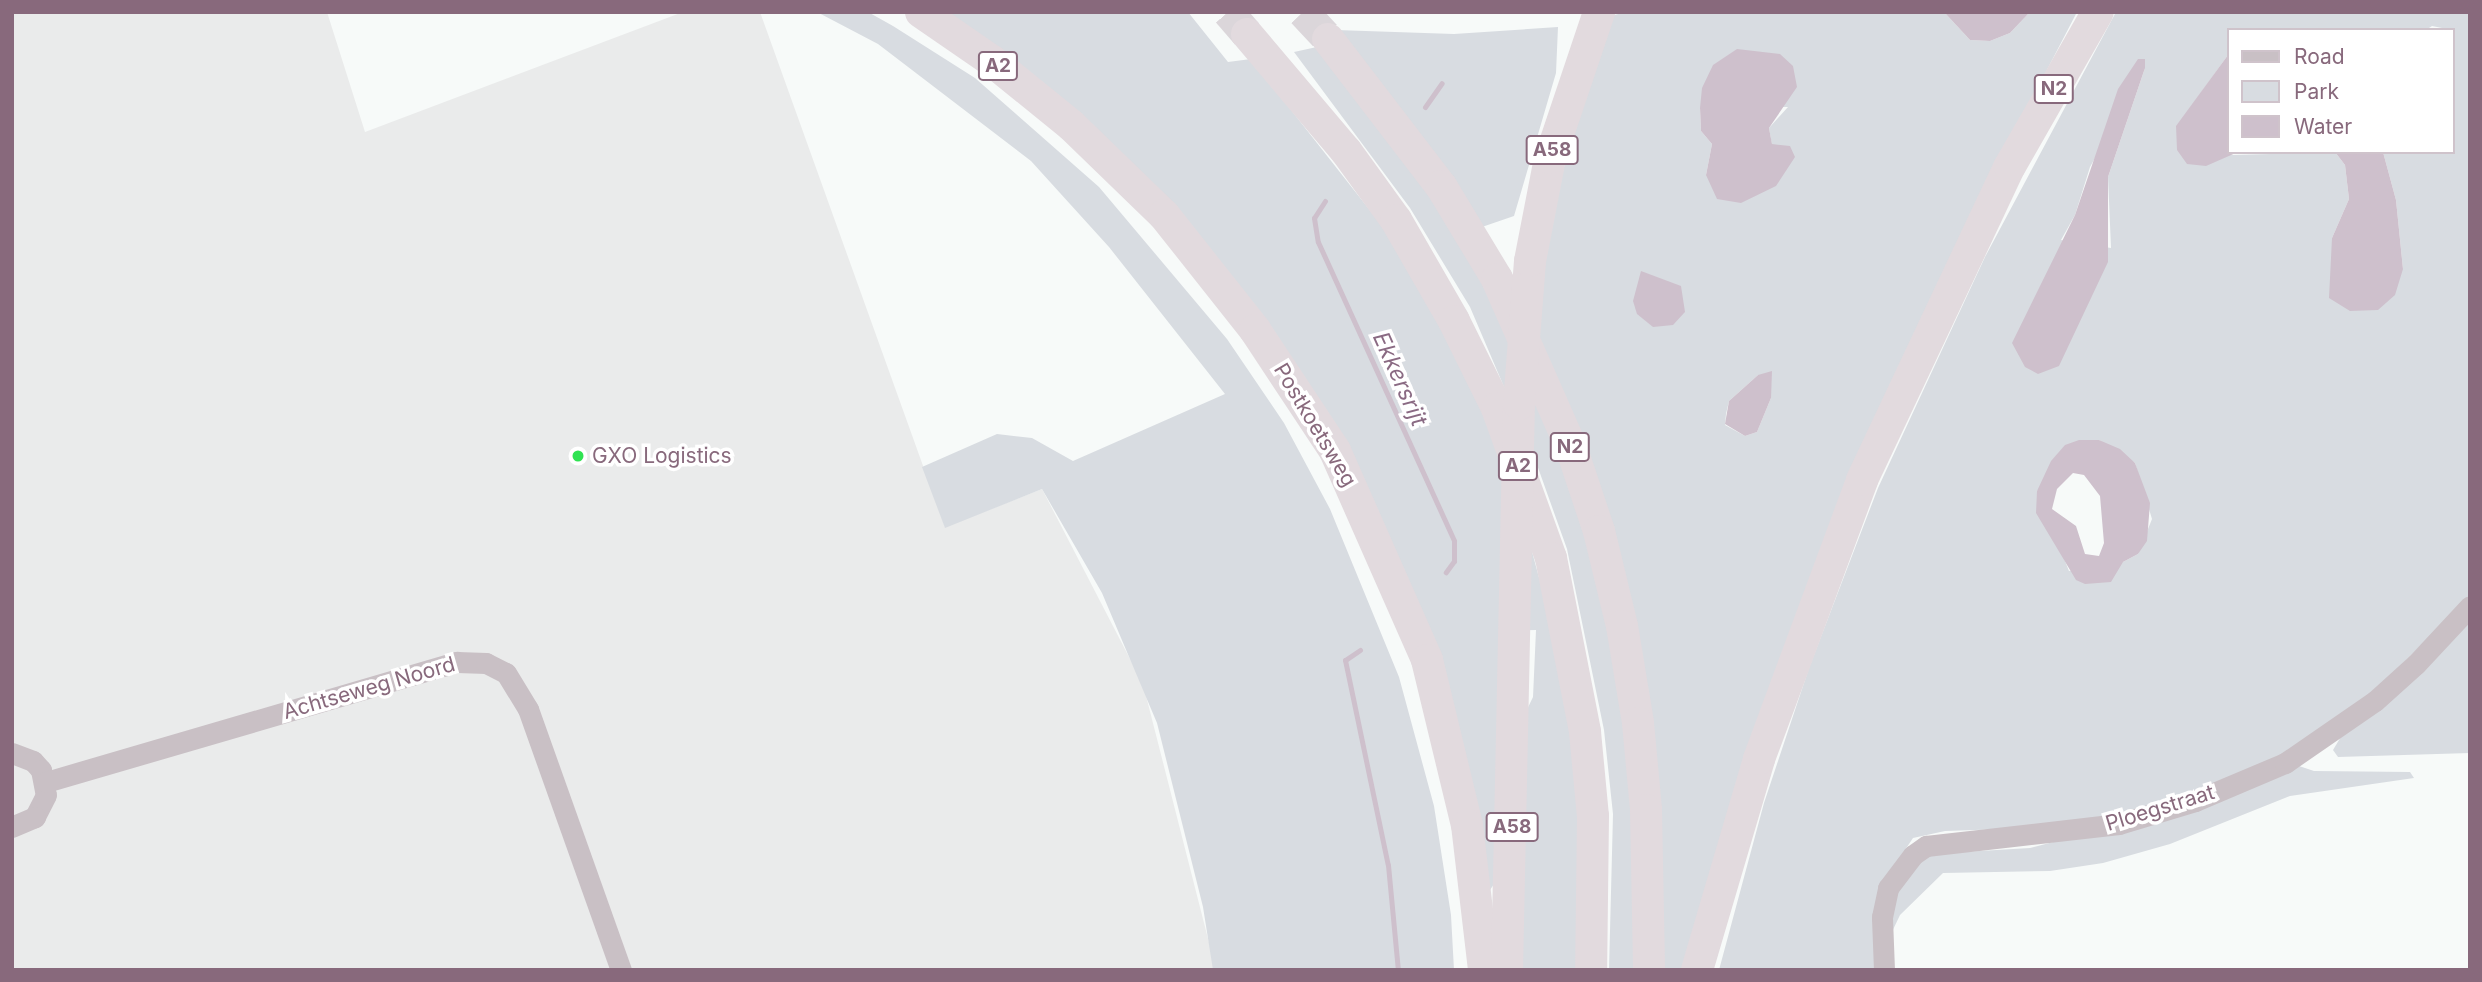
<!DOCTYPE html>
<style>
body{margin:0}
#map{position:relative;width:2482px;height:982px;overflow:hidden;background:#f7faf9;font-family:Inter,sans-serif}
div>[style]{position:absolute}
.built>*{inset:0;background:#eaebeb}
.green>*{inset:0;background:#d8dce1}
.water>*{inset:0;background:#cec0cc}
.stream>*{height:5px;margin:-2.5px;padding:0 2.5px;transform-origin:2.5px;border-radius:2.5px;background:#cec0cc}
.highway-tunnel>*{height:32px;margin-top:-16px;transform-origin:0;background:repeating-linear-gradient(90deg,#dbd6da 0 32px,transparent 0 48px)}
.minor>*{height:21px;margin:-10.5px;padding:0 10.5px;transform-origin:10.5px;border-radius:10.5px;background:#c9c0c5}
.highway>*{height:32px;margin:-16px;padding:0 16px;transform-origin:16px;border-radius:16px;background:#e2dade}
.dots>*{width:19px;height:19px;translate:-50% -50%;box-sizing:border-box;border:4px solid #fff;border-radius:50%}
span{translate:-50% -50%;white-space:nowrap;text-align:center;line-height:1.15;-webkit-text-stroke:7px #fff;paint-order:stroke}
.shield-label span{padding:2px 5px;background:#fff;border:2px solid;border-radius:5px;-webkit-text-stroke-width:0}
.shield-label{font-size:19px;color:#88697c;font-weight:700}
.street-label{font-size:21px;color:#88697c}
.poi-label{font-size:21px;color:#88697c}
.left{translate:0 -50%;text-align:left}
.water-label{font-size:23px;color:#8a6a83;font-style:italic}
.frame{position:absolute;inset:0;border:14px solid #88697c;pointer-events:none}
.legend{position:absolute;left:2227px;top:28px;width:228px;height:126px;box-sizing:border-box;background:#fff;border:2px solid #cfc3cb;margin:0;padding:9px 12px;list-style:none;font-size:21px;color:#88697c}
.legend li{display:flex;align-items:center;gap:14px;height:35px}
.legend b{width:35px;border:2px solid #cfc3cb}
</style>
<div id="map">
<div class="built">
<i style="clip-path:polygon(12px 12px,327px 12px,365px 132px,683px 12px,760px 12px,945px 527px,1042px 489px,1143px 684px,1216px 970px,12px 970px)"></i>
</div>
<div class="green">
<i style="clip-path:polygon(817px 12px,868px 12px,893px 26px,975px 78px,1099px 187px,1227px 339px,1284px 423px,1330px 509px,1399px 677px,1434px 806px,1451px 915px,1454px 970px,1213px 970px,1203px 907px,1157px 723px,1102px 593px,1042px 489px,945px 528px,922px 467px,997px 434px,1032px 438px,1073px 461px,1225px 394px,1109px 247px,1031px 161px,878px 44px)"></i>
<i style="clip-path:polygon(947px 12px,1188px 12px,1228px 62px,1251px 59px,1383px 227px,1442px 327px,1489px 424px,1524px 522px,1551px 622px,1573px 733px,1582px 818px,1580px 970px,1513px 970px,1520px 724px,1533px 697px,1536px 630px,1500px 631px,1494px 884px,1488px 893px,1473px 794px,1260px 312px)"></i>
<i style="clip-path:polygon(evenodd,1627px 12px,1944px 12px,1970px 40px,1990px 41px,2010px 33px,2030px 12px,2077px 12px,1956px 245px,1683px 970px,1661px 970px,1658px 812px,1533px 328px,1549px 226px,1583px 93px,1614px 15px,1627px 12px,1788px 107px,1769px 128px,1772px 145px,1706px 175px,1712px 144px,1701px 131px,1700px 108px,1788px 107px,1627px 12px,1758px 375px,1771px 398px,1757px 432px,1745px 436px,1725px 425px,1726px 414px,1729px 401px,1758px 375px)"></i>
<i style="clip-path:polygon(evenodd,2116px 12px,2470px 12px,2470px 595px,2371px 696px,2286px 754px,2192px 797px,2063px 827px,1945px 831px,1913px 838px,1883px 883px,1874px 970px,1719px 970px,1764px 803px,1809px 668px,1878px 488px,1985px 257px,2116px 12px,2432px 26px,2452px 30px,2452px 152px,2383px 152px,2396px 200px,2403px 269px,2332px 238px,2349px 199px,2345px 165px,2335px 152px,2233px 155px,2177px 150px,2177px 126px,2228px 55px,2228px 30px,2426px 30px,2432px 26px,2116px 12px,2145px 68px,2108px 177px,2111px 248px,2061px 240px,2075px 215px,2090px 167px,2145px 68px,2116px 12px,2099px 440px,2135px 463px,2152px 519px,2138px 554px,2123px 562px,2069px 571px,2037px 491px,2099px 440px)"></i>
<i style="clip-path:polygon(1558px 27px,1556px 73px,1514px 216px,1479px 228px,1336px 30px,1454px 34px)"></i>
<i style="clip-path:polygon(1326px 45px,1383px 120px,1498px 306px,1591px 539px,1628px 727px,1638px 970px,1609px 970px,1613px 814px,1604px 730px,1567px 549px,1536px 462px,1470px 307px,1410px 208px,1294px 52px)"></i>
<i style="clip-path:polygon(2470px 616px,2470px 753px,2338px 757px,2333px 750px,2342px 735px)"></i>
<i style="clip-path:polygon(2299px 766px,2314px 771px,2410px 772px,2414px 778px,2290px 796px,2170px 844px,2103px 863px,2050px 871px,1943px 873px,1900px 915px,1890px 936px,1895px 895px,1905px 877px,1929px 854px,2030px 848px,2065px 839px)"></i>
</div>
<div class="water">
<i style="clip-path:polygon(1944px 12px,2030px 12px,2010px 33px,1990px 41px,1970px 40px)"></i>
<i style="clip-path:polygon(1737px 49px,1780px 54px,1793px 66px,1797px 87px,1769px 128px,1772px 144px,1790px 146px,1795px 157px,1776px 186px,1741px 203px,1717px 199px,1706px 175px,1712px 144px,1701px 131px,1700px 108px,1702px 88px,1713px 65px)"></i>
<i style="clip-path:polygon(2228px 55px,2228px 152px,2238px 152px,2206px 166px,2187px 164px,2177px 150px,2176px 126px)"></i>
<i style="clip-path:polygon(2138px 59px,2145px 59px,2145px 68px,2108px 177px,2108px 262px,2059px 366px,2038px 374px,2025px 367px,2012px 343px,2075px 215px,2118px 89px)"></i>
<i style="clip-path:polygon(2335px 152px,2383px 152px,2396px 200px,2403px 269px,2395px 295px,2378px 310px,2350px 311px,2329px 298px,2332px 238px,2349px 199px,2345px 165px)"></i>
<i style="clip-path:polygon(1641px 271px,1681px 286px,1685px 312px,1673px 325px,1653px 327px,1637px 314px,1633px 301px)"></i>
<i style="clip-path:polygon(1772px 371px,1771px 398px,1757px 432px,1745px 436px,1725px 424px,1729px 401px,1758px 375px)"></i>
<i style="clip-path:polygon(evenodd,2079px 440px,2099px 440px,2120px 449px,2135px 463px,2150px 503px,2147px 541px,2138px 554px,2123px 562px,2111px 582px,2085px 584px,2076px 580px,2036px 513px,2037px 491px,2051px 461px,2065px 445px,2079px 440px,2073px 473px,2084px 475px,2100px 496px,2104px 543px,2099px 556px,2085px 554px,2076px 526px,2052px 509px,2057px 489px,2073px 473px)"></i>
</div>
<div class="stream">
<i style="left:1425px;top:107px;width:29px;rotate:-55deg"></i>
<i style="left:1325px;top:201px;width:20px;rotate:123deg"></i>
<i style="left:1314px;top:218px;width:24px;rotate:81deg"></i>
<i style="left:1318px;top:242px;width:328px;rotate:65.5deg"></i>
<i style="left:1454px;top:541px;width:20px;rotate:90deg"></i>
<i style="left:1454px;top:561px;width:14px;rotate:126deg"></i>
<i style="left:1360px;top:650px;width:18px;rotate:146deg"></i>
<i style="left:1345px;top:660px;width:209px;rotate:78.2deg"></i>
<i style="left:1388px;top:865px;width:105px;rotate:84.6deg"></i>
</div>
<div class="highway-tunnel">
<i style="left:1228px;top:12px;width:29px;rotate:49deg"></i>
<i style="left:1303px;top:12px;width:37px;rotate:47deg"></i>
</div>
<div class="minor">
<i style="left:12px;top:753px;width:22px;rotate:21deg"></i>
<i style="left:33px;top:761px;width:12px;rotate:48deg"></i>
<i style="left:41px;top:770px;width:25px;rotate:79deg"></i>
<i style="left:46px;top:795px;width:25px;rotate:117deg"></i>
<i style="left:35px;top:817px;width:25px;rotate:157deg"></i>
<i style="left:46px;top:782px;width:428px;rotate:-16.3deg"></i>
<i style="left:457px;top:662px;width:29px;rotate:2deg"></i>
<i style="left:486px;top:663px;width:22px;rotate:27deg"></i>
<i style="left:506px;top:673px;width:42px;rotate:58.6deg"></i>
<i style="left:528px;top:709px;width:277px;rotate:70.4deg"></i>
<i style="left:1884px;top:970px;width:53px;rotate:-92.2deg"></i>
<i style="left:1882px;top:917px;width:30px;rotate:-78deg"></i>
<i style="left:1888px;top:888px;width:41px;rotate:-52.9deg"></i>
<i style="left:1913px;top:855px;width:16px;rotate:-35deg"></i>
<i style="left:1926px;top:846px;width:194px;rotate:-6.5deg"></i>
<i style="left:2119px;top:824px;width:79px;rotate:-16.8deg"></i>
<i style="left:2195px;top:801px;width:98px;rotate:-22.9deg"></i>
<i style="left:2285px;top:763px;width:109px;rotate:-34.6deg"></i>
<i style="left:2375px;top:701px;width:55px;rotate:-42.1deg"></i>
<i style="left:2416px;top:664px;width:79px;rotate:-47deg"></i>
</div>
<div class="highway">
<i style="left:921px;top:12px;width:86px;rotate:34.6deg"></i>
<i style="left:992px;top:61px;width:102px;rotate:39deg"></i>
<i style="left:1071px;top:125px;width:129px;rotate:44.1deg"></i>
<i style="left:1164px;top:215px;width:147px;rotate:51.6deg"></i>
<i style="left:1255px;top:330px;width:145px;rotate:56.5deg"></i>
<i style="left:1335px;top:451px;width:228px;rotate:66.2deg"></i>
<i style="left:1427px;top:660px;width:170px;rotate:76.4deg"></i>
<i style="left:1467px;top:825px;width:146px;rotate:83.3deg"></i>
<i style="left:1247px;top:34px;width:153px;rotate:49.8deg"></i>
<i style="left:1346px;top:151px;width:85px;rotate:54.1deg"></i>
<i style="left:1396px;top:220px;width:116px;rotate:60.1deg"></i>
<i style="left:1454px;top:321px;width:97px;rotate:63.7deg"></i>
<i style="left:1497px;top:408px;width:159px;rotate:70.2deg"></i>
<i style="left:1551px;top:558px;width:177px;rotate:78.9deg"></i>
<i style="left:1585px;top:732px;width:84px;rotate:84.6deg"></i>
<i style="left:1593px;top:816px;width:154px;rotate:90.7deg"></i>
<i style="left:1328px;top:39px;width:185px;rotate:52.5deg"></i>
<i style="left:1441px;top:186px;width:109px;rotate:58.9deg"></i>
<i style="left:1497px;top:279px;width:184px;rotate:66.2deg"></i>
<i style="left:1571px;top:447px;width:89px;rotate:71.6deg"></i>
<i style="left:1599px;top:531px;width:98px;rotate:76.4deg"></i>
<i style="left:1622px;top:626px;width:98px;rotate:80.6deg"></i>
<i style="left:1638px;top:723px;width:87px;rotate:84.7deg"></i>
<i style="left:1646px;top:810px;width:160px;rotate:88.9deg"></i>
<i style="left:1507px;top:970px;width:566px;rotate:-88.79deg"></i>
<i style="left:1519px;top:404px;width:143px;rotate:-85.6deg"></i>
<i style="left:1530px;top:261px;width:105px;rotate:-79deg"></i>
<i style="left:1550px;top:158px;width:154px;rotate:-71.4deg"></i>
<i style="left:1697px;top:970px;width:220px;rotate:-73.6deg"></i>
<i style="left:1759px;top:759px;width:297px;rotate:-69.7deg"></i>
<i style="left:1862px;top:480px;width:347px;rotate:-64.8deg"></i>
<i style="left:2010px;top:166px;width:177px;rotate:-60.3deg"></i>
</div>
<div class="dots">
<i style="left:578px;top:456px;background:#2fe251"></i>
</div>
<div class="shield-label">
<span style="left:998px;top:66px">A2</span>
<span style="left:2054px;top:89px">N2</span>
<span style="left:1552px;top:150px">A58</span>
<span style="left:1570px;top:447px">N2</span>
<span style="left:1518px;top:466px">A2</span>
<span style="left:1512px;top:827px">A58</span>
</div>
<div class="street-label">
<span style="left:1315px;top:425px;rotate:59deg">Postkoetsweg</span>
<span style="left:369px;top:688px;rotate:-16deg">Achtseweg Noord</span>
<span style="left:2160px;top:808px;rotate:-17deg">Ploegstraat</span>
</div>
<div class="poi-label">
<span class="left" style="left:592px;top:456px">GXO Logistics</span>
</div>
<div class="water-label">
<span style="left:1400px;top:379px;rotate:66deg">Ekkersrijt</span>
</div>
<div class="frame"></div>
<ul class="legend">
<li><b style="height:9px;background:#c9c0c5"></b>Road</li>
<li><b style="height:19px;background:#d8dce1"></b>Park</li>
<li><b style="height:19px;background:#cec0cc"></b>Water</li>
</ul>
</div>
